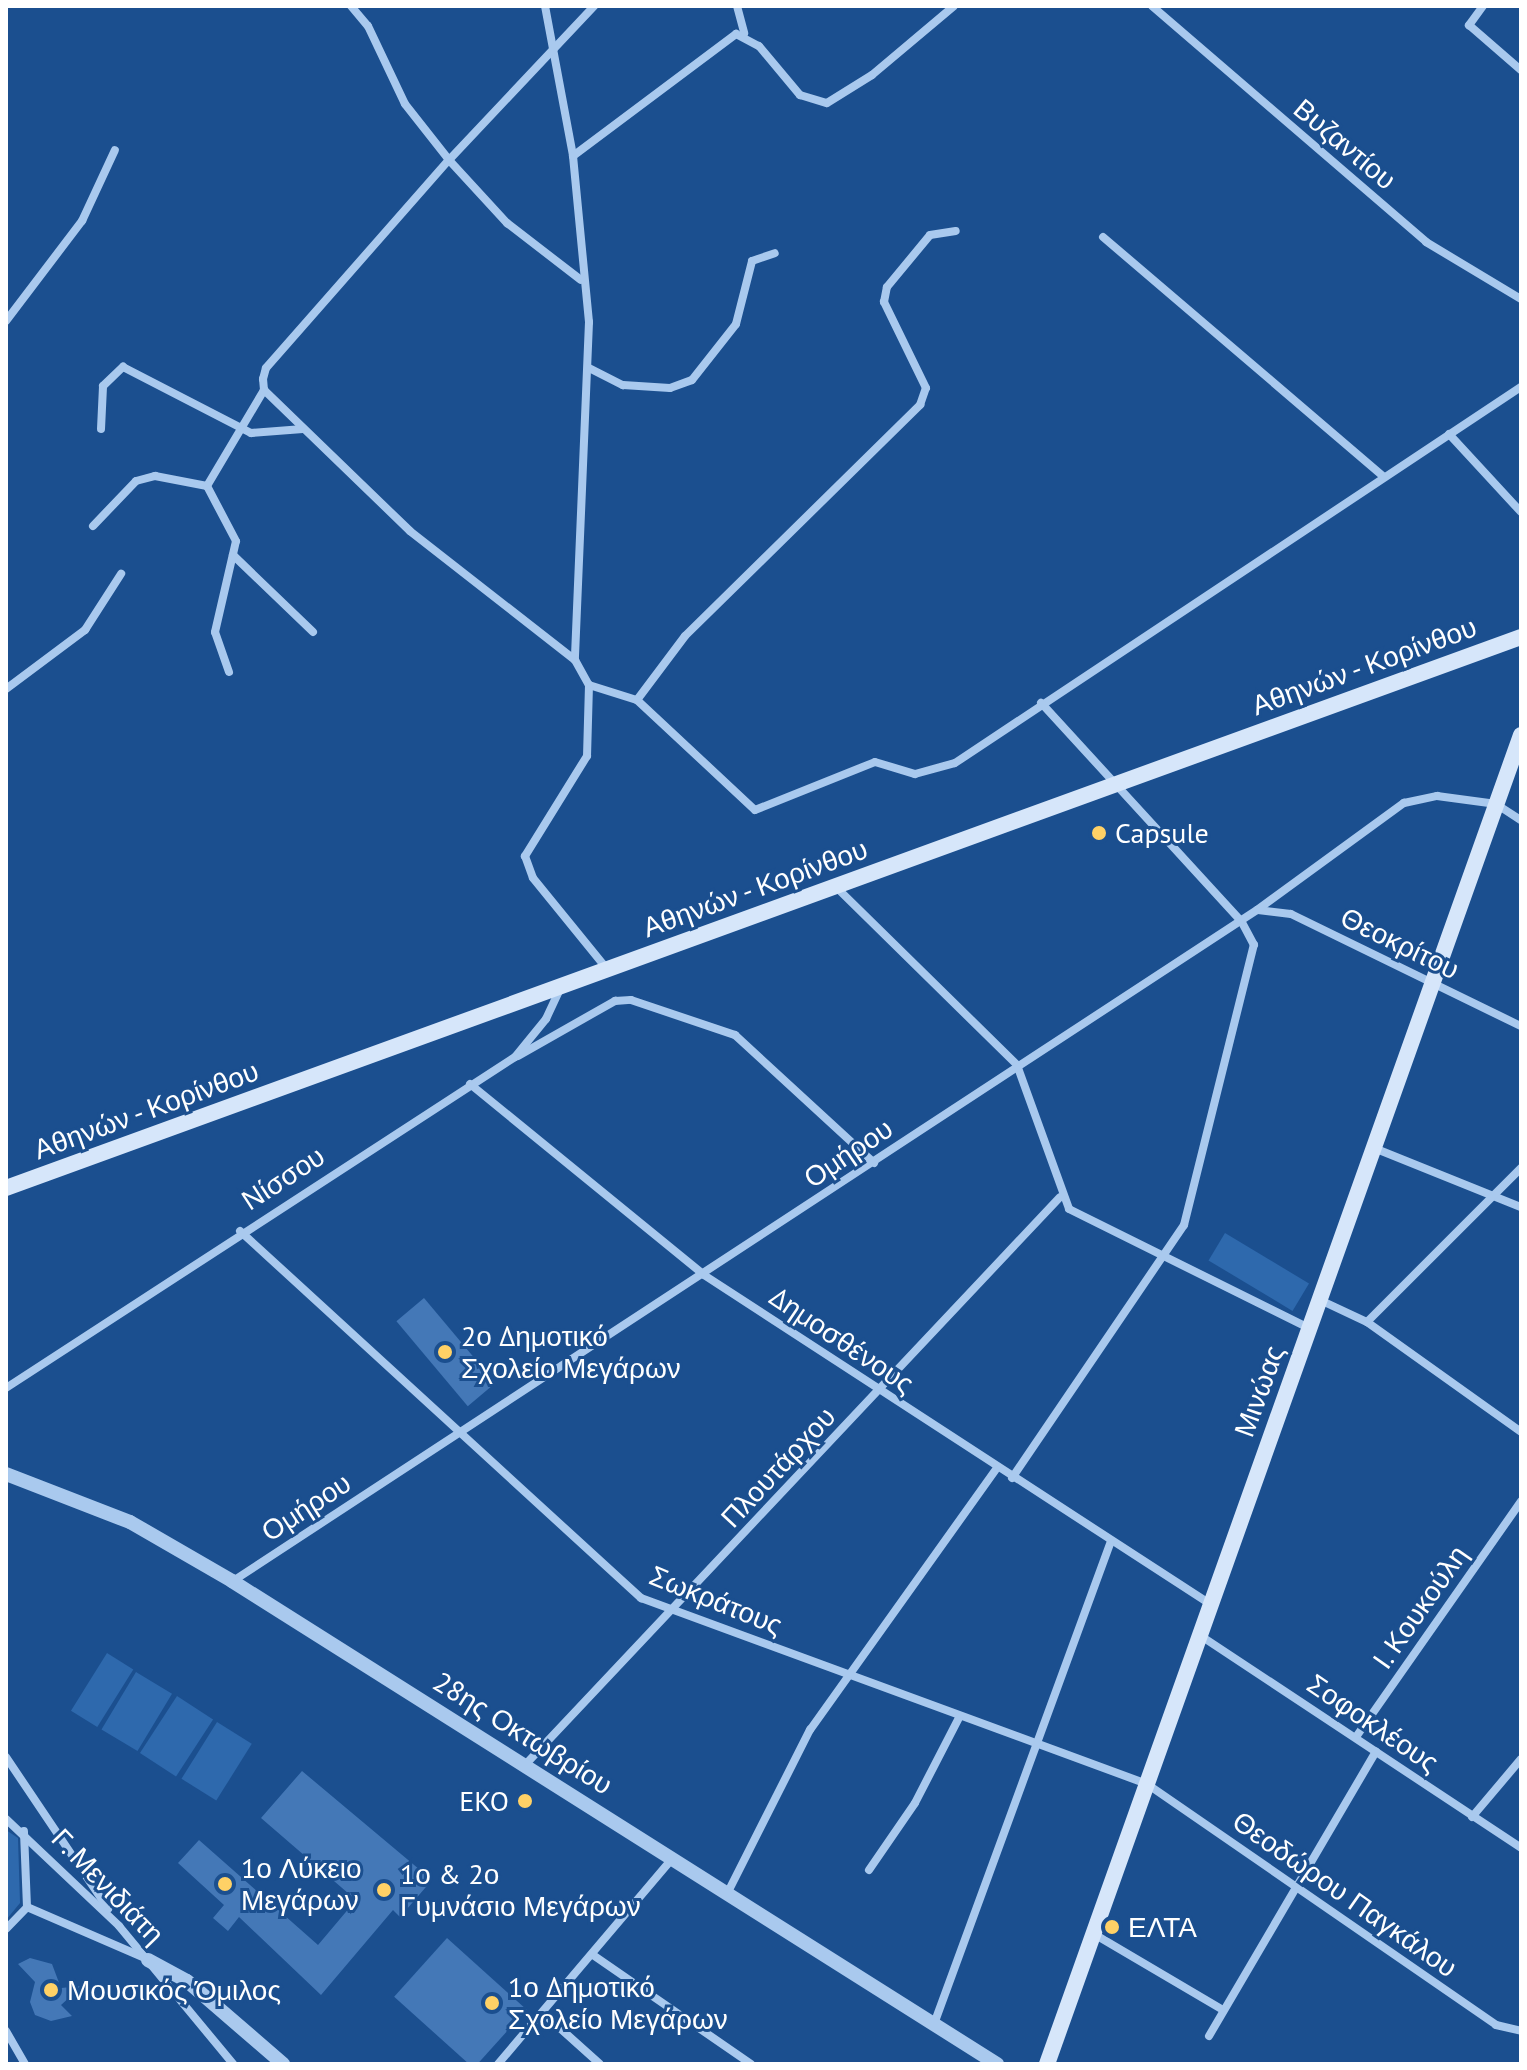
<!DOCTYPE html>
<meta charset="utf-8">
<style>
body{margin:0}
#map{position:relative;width:1527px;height:2070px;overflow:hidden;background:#1b4f8f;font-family:"PT Sans",sans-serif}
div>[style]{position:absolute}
.green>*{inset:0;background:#2e69ad;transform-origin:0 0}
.building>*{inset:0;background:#4478b7;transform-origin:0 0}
.minor>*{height:8px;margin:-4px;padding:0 4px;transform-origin:4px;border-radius:4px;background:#a9c9ee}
.tertiary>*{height:14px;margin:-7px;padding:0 7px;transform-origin:7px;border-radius:7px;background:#a9c9ee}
.secondary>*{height:16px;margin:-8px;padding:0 8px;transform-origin:8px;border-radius:8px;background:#d6e6fa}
.dots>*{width:22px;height:22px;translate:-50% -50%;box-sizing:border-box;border:4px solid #1b4f8f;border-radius:50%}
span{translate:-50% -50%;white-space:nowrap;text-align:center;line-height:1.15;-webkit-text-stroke:6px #1b4f8f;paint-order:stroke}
.street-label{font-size:28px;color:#fff}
.poi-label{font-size:28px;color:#fff}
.left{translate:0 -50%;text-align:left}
.right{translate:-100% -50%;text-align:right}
.frame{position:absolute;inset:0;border:8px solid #fff;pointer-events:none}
</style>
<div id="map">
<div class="green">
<i style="left:1225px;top:1233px;width:98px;height:32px;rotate:31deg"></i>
<i style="left:107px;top:1653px;width:31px;height:68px;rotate:32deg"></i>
<i style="left:136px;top:1672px;width:42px;height:67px;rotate:31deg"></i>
<i style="left:177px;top:1696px;width:43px;height:68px;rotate:33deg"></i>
<i style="left:217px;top:1722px;width:41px;height:67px;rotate:32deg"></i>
<i style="clip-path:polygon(6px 1830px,18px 1838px,20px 1903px,6px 1920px)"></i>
</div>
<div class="building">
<i style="left:424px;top:1298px;width:111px;height:36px;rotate:50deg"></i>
<i style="clip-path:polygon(302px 1771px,432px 1880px,400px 1917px,393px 1910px,321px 1995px,239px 1917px,228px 1931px,213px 1918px,224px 1905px,178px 1863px,199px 1840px,318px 1945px,356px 1900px,261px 1818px)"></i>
<i style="left:447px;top:1938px;width:107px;height:79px;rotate:42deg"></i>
<i style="clip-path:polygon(30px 1958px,52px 1964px,61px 1988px,82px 1986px,61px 2005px,72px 2016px,51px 2021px,35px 2015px,30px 2002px,35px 1982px,18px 1964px)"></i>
</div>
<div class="minor">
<i style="left:351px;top:6px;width:26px;rotate:50deg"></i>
<i style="left:368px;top:26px;width:86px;rotate:64.6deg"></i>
<i style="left:405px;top:104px;width:71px;rotate:51.8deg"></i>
<i style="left:449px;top:160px;width:86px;rotate:47.4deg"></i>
<i style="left:507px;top:223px;width:93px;rotate:37.6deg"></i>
<i style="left:545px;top:6px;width:153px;rotate:79.4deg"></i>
<i style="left:573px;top:156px;width:167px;rotate:84.5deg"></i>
<i style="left:589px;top:322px;width:338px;rotate:92.4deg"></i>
<i style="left:575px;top:660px;width:29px;rotate:61deg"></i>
<i style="left:589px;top:685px;width:50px;rotate:17.4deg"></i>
<i style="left:637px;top:700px;width:161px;rotate:43deg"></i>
<i style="left:755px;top:810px;width:129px;rotate:-21.8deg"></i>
<i style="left:875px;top:762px;width:42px;rotate:16.7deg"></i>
<i style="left:915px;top:774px;width:41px;rotate:-15.4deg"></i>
<i style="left:955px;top:763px;width:680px;rotate:-33.6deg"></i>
<i style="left:737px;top:6px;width:28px;rotate:75deg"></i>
<i style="left:1152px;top:6px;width:362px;rotate:40.7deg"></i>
<i style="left:1426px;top:242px;width:111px;rotate:31deg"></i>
<i style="left:1483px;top:6px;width:24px;rotate:126deg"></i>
<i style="left:1469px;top:25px;width:69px;rotate:40.9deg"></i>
<i style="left:573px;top:156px;width:204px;rotate:-36.8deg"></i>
<i style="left:736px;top:34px;width:26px;rotate:28deg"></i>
<i style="left:759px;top:46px;width:64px;rotate:50.1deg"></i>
<i style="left:800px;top:95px;width:28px;rotate:17deg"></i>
<i style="left:827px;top:103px;width:53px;rotate:-31.9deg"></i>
<i style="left:872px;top:75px;width:107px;rotate:-40.1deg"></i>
<i style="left:1103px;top:237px;width:368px;rotate:40.5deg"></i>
<i style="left:6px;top:321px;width:126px;rotate:-52.8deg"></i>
<i style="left:82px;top:221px;width:78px;rotate:-65.1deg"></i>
<i style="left:589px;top:368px;width:38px;rotate:27deg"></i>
<i style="left:623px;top:385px;width:47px;rotate:3.7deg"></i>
<i style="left:670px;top:388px;width:23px;rotate:-20deg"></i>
<i style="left:692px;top:380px;width:71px;rotate:-51.8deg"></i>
<i style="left:736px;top:324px;width:65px;rotate:-75.7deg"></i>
<i style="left:752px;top:261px;width:24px;rotate:-19deg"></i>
<i style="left:101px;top:429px;width:43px;rotate:-87.3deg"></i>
<i style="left:103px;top:386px;width:28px;rotate:-44deg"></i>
<i style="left:123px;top:367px;width:144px;rotate:27.3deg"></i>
<i style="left:251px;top:433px;width:52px;rotate:-4.4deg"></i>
<i style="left:1449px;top:434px;width:106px;rotate:47.3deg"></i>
<i style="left:93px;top:526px;width:62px;rotate:-46.3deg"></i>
<i style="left:136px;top:481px;width:20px;rotate:-15deg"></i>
<i style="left:155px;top:476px;width:53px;rotate:10.9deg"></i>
<i style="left:233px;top:555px;width:111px;rotate:43.9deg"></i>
<i style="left:575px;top:660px;width:209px;rotate:-142deg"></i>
<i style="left:410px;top:531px;width:203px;rotate:-136deg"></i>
<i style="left:264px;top:390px;width:11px;rotate:-95deg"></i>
<i style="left:263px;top:379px;width:11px;rotate:-75deg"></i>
<i style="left:266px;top:368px;width:277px;rotate:-48.7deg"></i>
<i style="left:449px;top:160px;width:212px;rotate:-46.7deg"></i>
<i style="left:229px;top:672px;width:42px;rotate:-109.3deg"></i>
<i style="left:215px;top:632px;width:93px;rotate:-77deg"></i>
<i style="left:236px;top:541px;width:62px;rotate:-117.8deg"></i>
<i style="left:207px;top:486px;width:112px;rotate:-59.3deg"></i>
<i style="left:589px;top:685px;width:71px;rotate:91.6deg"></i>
<i style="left:587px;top:756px;width:118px;rotate:121.8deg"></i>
<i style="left:525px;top:856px;width:23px;rotate:70deg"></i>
<i style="left:533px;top:878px;width:117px;rotate:50.9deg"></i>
<i style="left:6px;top:689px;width:99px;rotate:-36.8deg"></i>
<i style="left:85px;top:630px;width:67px;rotate:-57.3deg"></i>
<i style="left:637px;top:700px;width:80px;rotate:-53.1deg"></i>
<i style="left:685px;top:636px;width:330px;rotate:-44.5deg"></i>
<i style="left:920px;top:405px;width:18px;rotate:-71deg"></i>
<i style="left:926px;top:388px;width:96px;rotate:-116deg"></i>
<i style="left:884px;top:302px;width:15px;rotate:-79deg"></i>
<i style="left:887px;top:287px;width:67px;rotate:-50.4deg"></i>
<i style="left:930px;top:235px;width:26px;rotate:-9deg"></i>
<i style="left:835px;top:886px;width:255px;rotate:44.5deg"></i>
<i style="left:1017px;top:1065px;width:153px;rotate:70.1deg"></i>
<i style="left:1069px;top:1209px;width:268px;rotate:26.4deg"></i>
<i style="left:1258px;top:910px;width:33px;rotate:7deg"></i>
<i style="left:1291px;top:914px;width:256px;rotate:26deg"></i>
<i style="left:518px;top:1056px;width:112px;rotate:-29.6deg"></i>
<i style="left:615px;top:1001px;width:16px;rotate:-4deg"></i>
<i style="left:631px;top:1000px;width:110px;rotate:18.6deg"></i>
<i style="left:735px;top:1035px;width:189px;rotate:42.6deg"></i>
<i style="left:470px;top:1084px;width:302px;rotate:39.2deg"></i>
<i style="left:704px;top:1275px;width:604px;rotate:33.03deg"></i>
<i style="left:1374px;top:1148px;width:158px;rotate:21.9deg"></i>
<i style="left:240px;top:1231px;width:544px;rotate:42.47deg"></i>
<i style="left:641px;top:1598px;width:539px;rotate:20.18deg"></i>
<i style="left:1147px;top:1784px;width:424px;rotate:34.6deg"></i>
<i style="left:1496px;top:2025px;width:26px;rotate:13deg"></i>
<i style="left:1320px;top:1300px;width:52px;rotate:25.1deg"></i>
<i style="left:1367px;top:1322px;width:189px;rotate:35.5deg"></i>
<i style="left:1367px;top:1322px;width:218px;rotate:-45deg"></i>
<i style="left:6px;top:1388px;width:607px;rotate:-33.04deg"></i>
<i style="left:515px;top:1057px;width:49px;rotate:-50.8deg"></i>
<i style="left:546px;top:1019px;width:35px;rotate:-65deg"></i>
<i style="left:1012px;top:1478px;width:306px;rotate:-55.8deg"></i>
<i style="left:1184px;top:1225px;width:289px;rotate:-76deg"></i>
<i style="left:1254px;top:945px;width:27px;rotate:-118deg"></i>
<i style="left:1241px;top:921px;width:296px;rotate:-132.5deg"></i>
<i style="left:233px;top:1581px;width:1224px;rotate:-33.24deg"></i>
<i style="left:1257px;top:910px;width:182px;rotate:-36.1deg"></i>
<i style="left:1404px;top:803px;width:34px;rotate:-12deg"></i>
<i style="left:1437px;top:796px;width:60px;rotate:7.7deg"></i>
<i style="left:1496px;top:804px;width:30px;rotate:33deg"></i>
<i style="left:1201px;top:1636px;width:384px;rotate:33.5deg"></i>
<i style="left:1356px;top:1737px;width:288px;rotate:-55deg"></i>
<i style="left:6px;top:1757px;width:183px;rotate:56.1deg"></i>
<i style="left:525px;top:1765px;width:780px;rotate:-46.71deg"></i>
<i style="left:1472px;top:1817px;width:76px;rotate:-49.8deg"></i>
<i style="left:6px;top:1819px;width:156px;rotate:43.4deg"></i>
<i style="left:119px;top:1926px;width:179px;rotate:50.4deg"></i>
<i style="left:869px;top:1870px;width:81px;rotate:-55.5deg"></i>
<i style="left:915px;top:1803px;width:98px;rotate:-62.7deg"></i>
<i style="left:728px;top:1892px;width:182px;rotate:-63.2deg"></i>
<i style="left:810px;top:1730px;width:320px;rotate:-54.5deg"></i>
<i style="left:27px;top:1907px;width:131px;rotate:23.4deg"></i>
<i style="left:6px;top:1929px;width:30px;rotate:-46deg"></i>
<i style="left:27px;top:1907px;width:76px;rotate:-92.3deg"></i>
<i style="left:1094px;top:1934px;width:150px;rotate:30.5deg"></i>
<i style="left:593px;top:1955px;width:192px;rotate:34.6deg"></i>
<i style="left:543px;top:2013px;width:76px;rotate:41.8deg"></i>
<i style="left:934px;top:2024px;width:514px;rotate:-69.87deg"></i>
<i style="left:6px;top:2031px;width:38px;rotate:60deg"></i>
<i style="left:1209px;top:2036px;width:330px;rotate:-59.6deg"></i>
<i style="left:498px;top:2064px;width:270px;rotate:-49.7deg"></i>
</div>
<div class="tertiary">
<i style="left:6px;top:1474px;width:133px;rotate:21.2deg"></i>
<i style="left:130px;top:1522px;width:118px;rotate:30deg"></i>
<i style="left:232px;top:1581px;width:905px;rotate:32.27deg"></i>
<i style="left:148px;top:1960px;width:44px;rotate:28.3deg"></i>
<i style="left:187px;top:1981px;width:127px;rotate:40.8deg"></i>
</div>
<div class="secondary">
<i style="left:6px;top:1188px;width:1612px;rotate:-19.99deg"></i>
<i style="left:1047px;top:2064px;width:1411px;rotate:-70.37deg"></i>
</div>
<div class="dots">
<i style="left:1099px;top:833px;background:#ffd166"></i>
<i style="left:445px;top:1352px;background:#ffd166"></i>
<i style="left:525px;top:1801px;background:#ffd166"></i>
<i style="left:225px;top:1884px;background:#ffd166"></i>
<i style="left:384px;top:1890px;background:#ffd166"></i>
<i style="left:1112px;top:1927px;background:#ffd166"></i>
<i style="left:51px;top:1990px;background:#ffd166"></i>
<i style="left:492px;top:2003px;background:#ffd166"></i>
</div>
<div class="street-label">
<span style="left:1345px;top:144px;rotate:40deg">Βυζαντίου</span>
<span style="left:1364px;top:666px;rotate:-20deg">Αθηνών - Κορίνθου</span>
<span style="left:755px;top:888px;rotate:-20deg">Αθηνών - Κορίνθου</span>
<span style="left:1400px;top:943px;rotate:26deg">Θεοκρίτου</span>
<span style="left:146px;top:1110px;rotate:-20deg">Αθηνών - Κορίνθου</span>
<span style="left:848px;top:1153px;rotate:-34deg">Ομήρου</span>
<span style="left:283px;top:1178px;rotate:-33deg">Νίσσου</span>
<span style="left:842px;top:1340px;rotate:34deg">Δημοσθένους</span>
<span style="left:1259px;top:1391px;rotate:-70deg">Μινώας</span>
<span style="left:778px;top:1467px;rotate:-47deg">Πλουτάρχου</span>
<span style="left:306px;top:1507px;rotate:-33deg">Ομήρου</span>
<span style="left:716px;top:1600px;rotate:22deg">Σωκράτους</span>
<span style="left:1420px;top:1607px;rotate:-55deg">Ι. Κουκούλη</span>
<span style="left:1373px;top:1723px;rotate:34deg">Σοφοκλέους</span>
<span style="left:523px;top:1733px;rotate:32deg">28ης Οκτωβρίου</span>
<span style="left:108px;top:1886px;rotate:46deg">Γ. Μενιδιάτη</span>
<span style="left:1345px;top:1894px;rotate:35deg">Θεοδώρου Παγκάλου</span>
</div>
<div class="poi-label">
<span class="left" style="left:1115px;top:833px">Capsule</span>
<span class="left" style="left:461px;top:1352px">2ο Δημοτικό<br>Σχολείο Μεγάρων</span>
<span class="right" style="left:509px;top:1801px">EKO</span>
<span class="left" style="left:241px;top:1884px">1ο Λύκειο<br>Μεγάρων</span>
<span class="left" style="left:400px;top:1890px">1ο &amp; 2ο<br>Γυμνάσιο Μεγάρων</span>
<span class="left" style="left:1128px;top:1927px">ΕΛΤΑ</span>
<span class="left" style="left:508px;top:2003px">1ο Δημοτικό<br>Σχολείο Μεγάρων</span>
<span class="left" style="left:67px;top:1990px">Μουσικός Όμιλος</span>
</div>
<div class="frame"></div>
</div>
